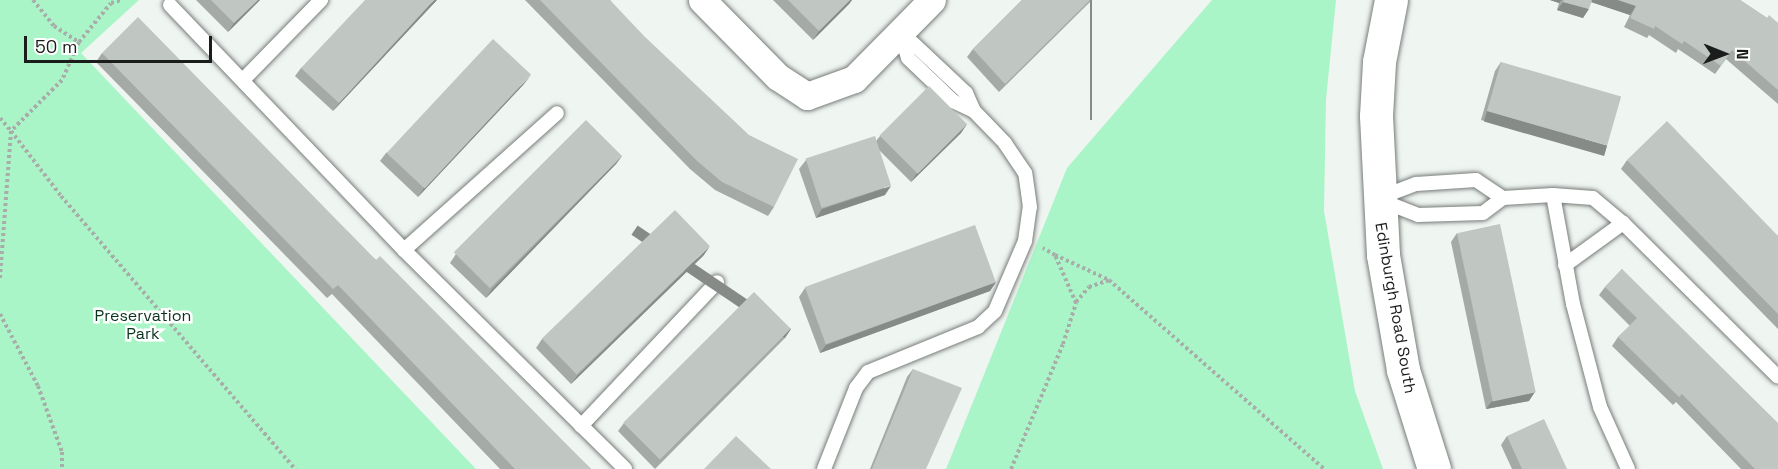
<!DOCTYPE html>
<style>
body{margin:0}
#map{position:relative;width:1778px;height:469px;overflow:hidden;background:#eff5f1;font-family:"Space Grotesk",sans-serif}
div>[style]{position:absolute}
.green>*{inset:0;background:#a9f5c7}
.path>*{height:4px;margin-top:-2px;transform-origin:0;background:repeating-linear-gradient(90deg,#a8adaa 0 3px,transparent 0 6px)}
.roads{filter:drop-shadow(0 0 2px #787d7a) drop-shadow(0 0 2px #787d7a)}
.lane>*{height:14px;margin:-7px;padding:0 7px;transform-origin:7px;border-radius:7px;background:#fff}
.street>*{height:27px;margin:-13.5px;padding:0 13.5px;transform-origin:13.5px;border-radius:13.5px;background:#fff}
.secondary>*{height:33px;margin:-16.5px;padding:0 16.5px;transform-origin:16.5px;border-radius:16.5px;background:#fff}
.wall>*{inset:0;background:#a5aaa7}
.shaded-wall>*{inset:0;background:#868b88;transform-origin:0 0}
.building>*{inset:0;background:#c0c6c2;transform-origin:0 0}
span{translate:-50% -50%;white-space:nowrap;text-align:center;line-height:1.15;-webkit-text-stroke:5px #fff;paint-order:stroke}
.street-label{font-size:16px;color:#1b1d1c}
.park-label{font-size:16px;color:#0a321e}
.north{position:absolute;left:1694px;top:24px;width:60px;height:60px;-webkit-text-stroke:4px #fff;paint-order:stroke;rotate:91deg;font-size:16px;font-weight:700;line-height:24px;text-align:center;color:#1b1d1c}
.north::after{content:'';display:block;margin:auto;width:21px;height:27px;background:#1b1d1c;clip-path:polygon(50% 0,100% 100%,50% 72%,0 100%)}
.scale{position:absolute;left:24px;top:36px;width:188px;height:27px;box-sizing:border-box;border:3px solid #1b1d1c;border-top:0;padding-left:8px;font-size:18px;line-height:21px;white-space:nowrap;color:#1b1d1c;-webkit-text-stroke:4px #fff;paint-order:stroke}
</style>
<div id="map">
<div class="green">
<i style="clip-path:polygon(0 0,139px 0,81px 53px,476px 469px,0 469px)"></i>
<i style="clip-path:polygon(1212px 0,1336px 0,1326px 99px,1324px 211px,1355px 391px,1383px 469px,946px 469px,1067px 168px)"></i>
</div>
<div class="path">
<i style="left:33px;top:0;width:33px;rotate:51deg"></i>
<i style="left:54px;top:26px;width:30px;rotate:33deg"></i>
<i style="left:79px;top:42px;width:50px;rotate:-50.6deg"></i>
<i style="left:111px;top:3px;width:10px;rotate:-17deg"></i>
<i style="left:79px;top:42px;width:42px;rotate:114.1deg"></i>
<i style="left:62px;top:80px;width:72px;rotate:135deg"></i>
<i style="left:11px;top:131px;width:82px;rotate:52.4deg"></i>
<i style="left:61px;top:196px;width:360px;rotate:49.4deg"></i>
<i style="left:0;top:118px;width:17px;rotate:50deg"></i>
<i style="left:11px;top:131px;width:148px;rotate:94.3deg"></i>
<i style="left:1055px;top:255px;width:60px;rotate:24.8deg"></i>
<i style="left:1109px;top:280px;width:286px;rotate:41.3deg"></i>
<i style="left:1076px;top:302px;width:20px;rotate:-49deg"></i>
<i style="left:1089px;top:287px;width:21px;rotate:-19deg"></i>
<i style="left:0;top:314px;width:81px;rotate:62.2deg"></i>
<i style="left:38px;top:386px;width:70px;rotate:70deg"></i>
<i style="left:62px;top:452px;width:17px;rotate:90deg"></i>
<i style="left:1011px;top:469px;width:135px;rotate:-67.4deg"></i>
<i style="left:1063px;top:344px;width:43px;rotate:-72.4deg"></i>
<i style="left:1076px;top:303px;width:52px;rotate:-113.6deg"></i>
<i style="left:1055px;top:255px;width:14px;rotate:-150deg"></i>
</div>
<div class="roads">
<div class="lane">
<i style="left:170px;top:5px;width:339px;rotate:46.3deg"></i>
<i style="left:404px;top:250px;width:311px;rotate:44.7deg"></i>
<i style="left:900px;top:31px;width:91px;rotate:43.2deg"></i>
<i style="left:966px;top:93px;width:20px;rotate:66deg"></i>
<i style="left:243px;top:80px;width:112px;rotate:-45.7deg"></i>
<i style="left:1553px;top:195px;width:111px;rotate:79.6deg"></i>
<i style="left:1573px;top:304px;width:106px;rotate:75.3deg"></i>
<i style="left:1600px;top:407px;width:68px;rotate:65.7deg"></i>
<i style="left:1379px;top:198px;width:40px;rotate:-21deg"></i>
<i style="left:1416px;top:184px;width:60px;rotate:-3.8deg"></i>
<i style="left:1476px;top:180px;width:32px;rotate:34deg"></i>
<i style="left:1380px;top:200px;width:41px;rotate:21.5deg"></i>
<i style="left:1418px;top:215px;width:65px;rotate:-1.8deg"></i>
<i style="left:1483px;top:213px;width:25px;rotate:-37deg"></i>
<i style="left:1503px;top:198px;width:50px;rotate:-3.4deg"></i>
<i style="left:1553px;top:195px;width:40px;rotate:4.3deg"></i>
<i style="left:1593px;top:198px;width:39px;rotate:40deg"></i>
<i style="left:1623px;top:223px;width:218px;rotate:44.8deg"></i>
<i style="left:404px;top:250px;width:205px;rotate:-41.8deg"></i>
<i style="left:1565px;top:265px;width:72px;rotate:-35.9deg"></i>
<i style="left:581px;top:426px;width:198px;rotate:-46.6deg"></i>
<i style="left:824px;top:469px;width:87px;rotate:-68.4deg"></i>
<i style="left:856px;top:388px;width:20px;rotate:-53deg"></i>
<i style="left:868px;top:372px;width:119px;rotate:-22.2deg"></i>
<i style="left:978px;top:327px;width:23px;rotate:-43deg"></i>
<i style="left:995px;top:311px;width:76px;rotate:-66.8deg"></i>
<i style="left:1025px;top:241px;width:34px;rotate:-82deg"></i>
<i style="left:1030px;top:207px;width:34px;rotate:-98deg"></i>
<i style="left:1025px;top:173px;width:36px;rotate:-124deg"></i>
<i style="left:1005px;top:143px;width:45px;rotate:-134.1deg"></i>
<i style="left:974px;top:111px;width:23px;rotate:-155deg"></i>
<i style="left:953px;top:101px;width:62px;rotate:-136.3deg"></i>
<i style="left:908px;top:58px;width:28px;rotate:-107deg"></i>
</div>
<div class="street">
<i style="left:702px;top:0;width:108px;rotate:45.4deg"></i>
<i style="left:778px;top:77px;width:35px;rotate:33deg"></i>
<i style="left:807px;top:96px;width:50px;rotate:-19.9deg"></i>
<i style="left:854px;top:79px;width:111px;rotate:-45.4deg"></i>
</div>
<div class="secondary">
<i style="left:1391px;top:0;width:63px;rotate:101deg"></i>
<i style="left:1379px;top:62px;width:54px;rotate:93.2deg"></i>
<i style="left:1376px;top:116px;width:139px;rotate:87.1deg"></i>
<i style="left:1383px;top:255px;width:117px;rotate:80.1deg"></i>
<i style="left:1403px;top:370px;width:104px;rotate:72.6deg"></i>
</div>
</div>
<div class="wall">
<i style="clip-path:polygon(196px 0,260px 0,228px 32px)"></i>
<i style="clip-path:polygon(437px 0,333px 111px,295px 76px,301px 68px)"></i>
<i style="clip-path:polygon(525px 0,610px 0,774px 207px,768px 216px,715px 190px,690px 169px)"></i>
<i style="clip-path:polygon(773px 0,852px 0,849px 4px,813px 40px)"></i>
<i style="clip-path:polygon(1022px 0,1092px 0,999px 92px,967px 57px,973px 49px)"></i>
<i style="clip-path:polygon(1550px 0,1740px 0,1767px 18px,1778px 23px,1778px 104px,1726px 59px,1715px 74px,1678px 49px,1676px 53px,1649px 35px,1647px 38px,1624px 27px,1630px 15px,1591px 2px,1583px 18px,1557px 10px,1559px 3px)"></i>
<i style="clip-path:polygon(102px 53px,376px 260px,591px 469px,500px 469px,332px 294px,327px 298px,96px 62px)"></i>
<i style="clip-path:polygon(1501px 62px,1601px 154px,1481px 120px,1495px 71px)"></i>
<i style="clip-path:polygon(524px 84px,418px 197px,380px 161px,386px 153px)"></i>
<i style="clip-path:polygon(967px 124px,961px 133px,911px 182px,879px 150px,885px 195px,816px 218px,799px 169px,806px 160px,876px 141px,880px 136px)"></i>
<i style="clip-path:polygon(622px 156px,616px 164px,486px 298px,450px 263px,456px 254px)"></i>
<i style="clip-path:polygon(1627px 160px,1778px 236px,1778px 329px,1621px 169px)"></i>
<i style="clip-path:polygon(1457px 233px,1529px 401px,1486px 409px,1451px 242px)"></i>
<i style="clip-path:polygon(704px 255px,571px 384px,536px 348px,542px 339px)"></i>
<i style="clip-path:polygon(1622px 269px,1778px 469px,1741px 469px,1676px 402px,1673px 405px,1612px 346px,1618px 337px,1630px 326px,1599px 295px,1605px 287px)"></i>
<i style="clip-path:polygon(996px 282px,990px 291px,820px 353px,799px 297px,805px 288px)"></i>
<i style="clip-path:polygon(791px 329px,785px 338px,655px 469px,618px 431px,624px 423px)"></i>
<i style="clip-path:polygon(913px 369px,926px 469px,870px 469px,907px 377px)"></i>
<i style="clip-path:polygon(1507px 436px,1567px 469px,1512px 469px,1501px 445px)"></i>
</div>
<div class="shaded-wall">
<i style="clip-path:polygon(258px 0,260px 0,228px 32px,234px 23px)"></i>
<i style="clip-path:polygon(434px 0,437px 0,333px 111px,339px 103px)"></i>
<i style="clip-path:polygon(850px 0,852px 0,849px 4px,813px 40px,819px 31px)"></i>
<i style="left:1090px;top:0;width:2px;height:120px"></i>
<i style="clip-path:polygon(1550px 0,1562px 0,1559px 3px)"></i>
<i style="clip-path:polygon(1588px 0,1618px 0,1636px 6px,1630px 15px,1588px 1px)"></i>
<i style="clip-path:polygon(1563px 2px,1589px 9px,1583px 18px,1557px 10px)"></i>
<i style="clip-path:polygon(531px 75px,524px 84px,418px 197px,424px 188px)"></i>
<i style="left:1487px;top:111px;width:125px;height:11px;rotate:16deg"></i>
<i style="clip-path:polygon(967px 124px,961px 133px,911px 182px,917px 173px)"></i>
<i style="clip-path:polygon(622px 156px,616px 164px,486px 298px,492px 289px)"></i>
<i style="clip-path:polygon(891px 186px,885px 195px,816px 218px,822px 209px)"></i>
<i style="clip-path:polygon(710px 246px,704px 255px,571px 384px,577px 376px)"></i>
<i style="clip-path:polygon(996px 282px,990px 291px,820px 353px,826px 345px)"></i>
<i style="left:791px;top:329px;width:11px;height:185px;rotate:124deg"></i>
<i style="clip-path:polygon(1535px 392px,1529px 401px,1486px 409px,1492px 401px)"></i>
</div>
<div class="building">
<i style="clip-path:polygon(211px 0,258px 0,234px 23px)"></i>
<i style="clip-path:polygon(365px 0,434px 0,339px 103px,301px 68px)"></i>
<i style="clip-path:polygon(540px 0,610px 0,644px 36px,749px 135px,798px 159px,774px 207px,722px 182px,696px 160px)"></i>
<i style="clip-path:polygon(788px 0,850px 0,819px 31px)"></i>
<i style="clip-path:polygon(1022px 0,1090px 0,1005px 84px,973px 49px)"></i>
<i style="clip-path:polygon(1564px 0,1592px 0,1589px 9px,1563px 2px)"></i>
<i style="clip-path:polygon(1618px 0,1740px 0,1767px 18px,1769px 15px,1778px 23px,1778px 90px,1732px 50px,1721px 66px,1684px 41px,1682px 44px,1655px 26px,1654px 29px,1630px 18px,1636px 6px)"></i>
<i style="clip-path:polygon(138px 17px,376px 260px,380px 256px,591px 469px,515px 469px,338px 285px,333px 289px,102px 53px)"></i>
<i style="left:493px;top:39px;width:52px;height:156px;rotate:43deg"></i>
<i style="left:1501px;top:62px;width:125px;height:51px;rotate:16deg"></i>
<i style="left:929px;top:86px;width:54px;height:70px;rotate:45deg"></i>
<i style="left:586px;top:120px;width:51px;height:187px;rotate:45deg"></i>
<i style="clip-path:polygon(1667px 121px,1778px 236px,1778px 314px,1627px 160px)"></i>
<i style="left:875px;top:136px;width:52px;height:73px;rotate:72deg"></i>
<i style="left:675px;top:210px;width:50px;height:185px;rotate:46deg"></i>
<i style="left:1500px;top:224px;width:172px;height:44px;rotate:78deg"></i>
<i style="left:975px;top:225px;width:61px;height:181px;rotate:70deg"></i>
<i style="clip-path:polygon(1622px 269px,1778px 423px,1778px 469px,1755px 469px,1682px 394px,1679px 397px,1618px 337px,1637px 318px,1605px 287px)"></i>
<i style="left:754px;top:292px;width:52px;height:185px;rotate:45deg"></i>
<i style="clip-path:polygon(913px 369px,962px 388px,926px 469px,872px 469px)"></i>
<i style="clip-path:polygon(1544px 419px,1567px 469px,1522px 469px,1507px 436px)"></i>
<i style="clip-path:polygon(736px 436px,771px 469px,704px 469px)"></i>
</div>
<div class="street-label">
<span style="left:1395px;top:308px;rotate:80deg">Edinburgh Road South</span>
</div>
<div class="park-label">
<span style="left:143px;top:325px">Preservation<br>Park</span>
</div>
<div class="north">N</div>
<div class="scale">50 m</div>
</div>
